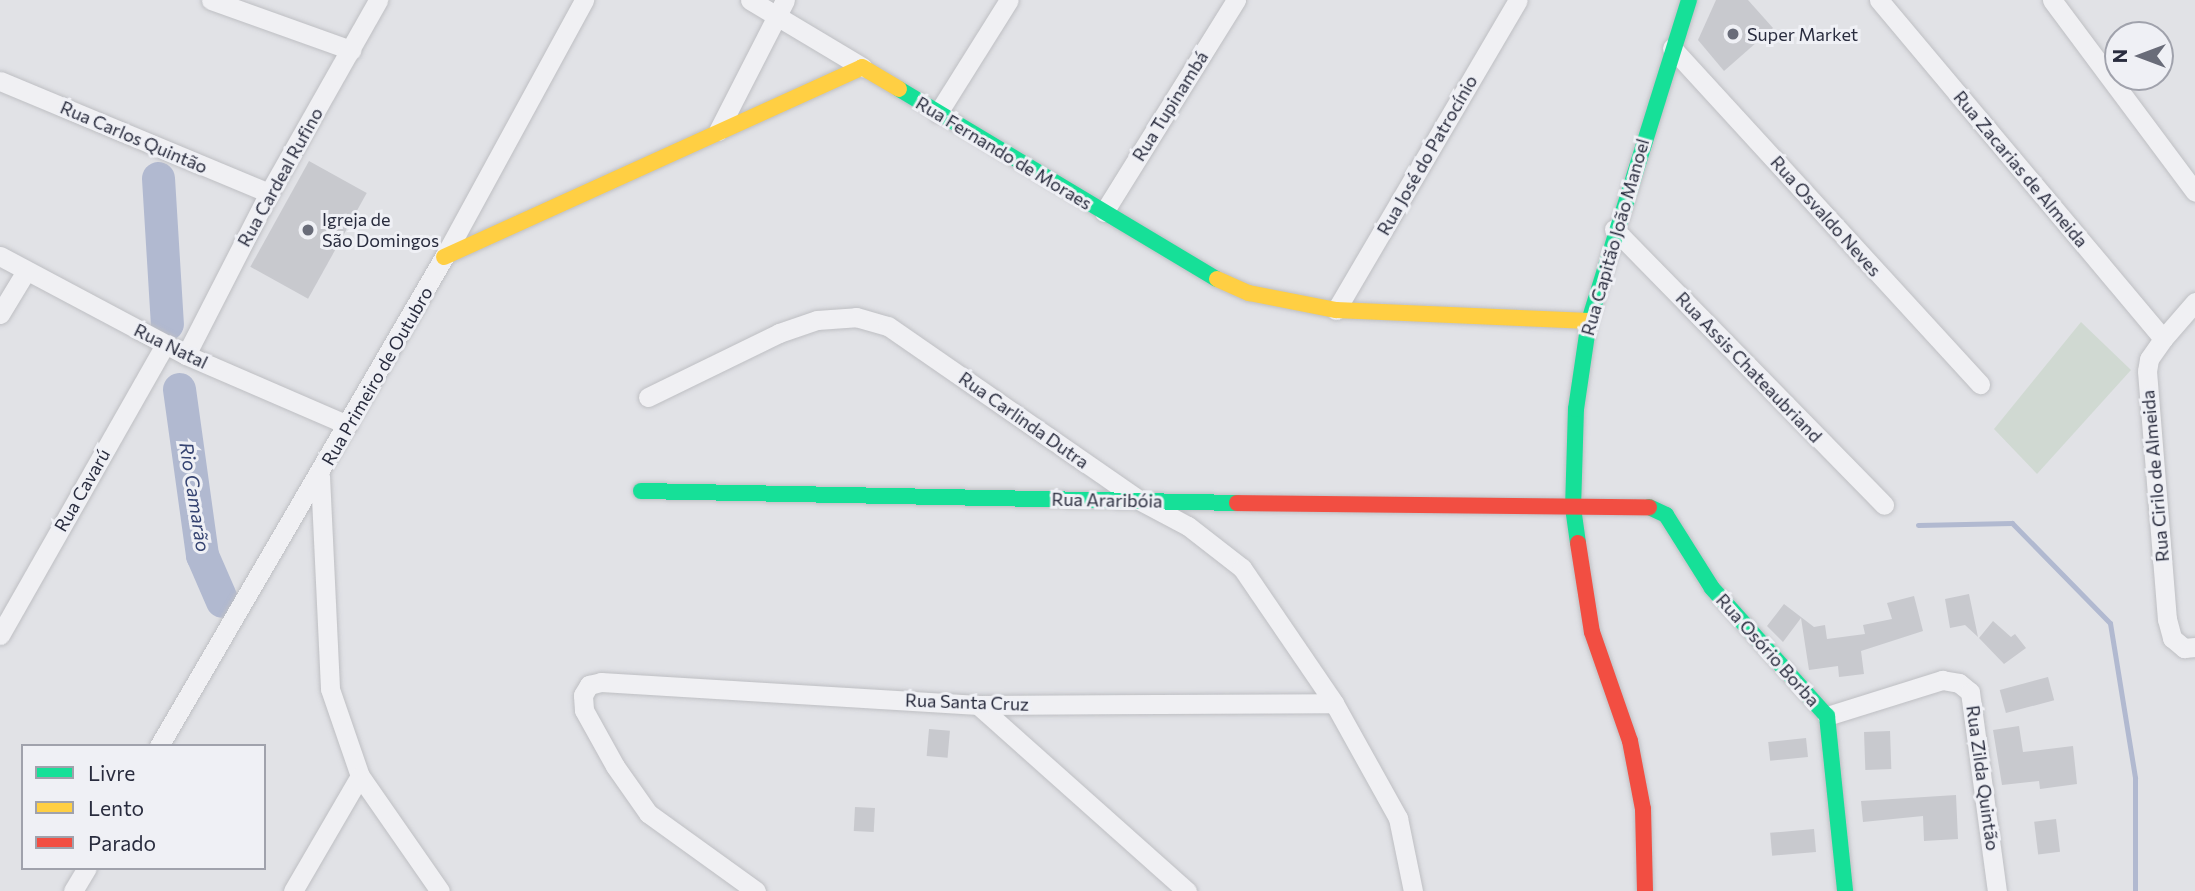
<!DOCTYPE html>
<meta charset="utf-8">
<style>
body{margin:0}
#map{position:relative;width:2195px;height:891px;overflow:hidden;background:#e1e2e6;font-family:Commissioner,sans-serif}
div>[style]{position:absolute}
.green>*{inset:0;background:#d0d9d2}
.stream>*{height:5px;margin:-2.5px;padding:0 2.5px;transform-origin:2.5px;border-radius:2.5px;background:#b1b9d0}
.river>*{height:33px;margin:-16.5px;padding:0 16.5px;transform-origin:16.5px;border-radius:16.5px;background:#b1b9d0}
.building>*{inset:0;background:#c8c9ce;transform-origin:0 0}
.roads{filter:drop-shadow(0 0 2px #bebfc3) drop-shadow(0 0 2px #bebfc3)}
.street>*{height:19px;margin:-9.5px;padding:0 9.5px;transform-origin:9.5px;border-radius:9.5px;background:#f0f0f3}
.fast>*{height:16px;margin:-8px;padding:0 8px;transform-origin:8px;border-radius:8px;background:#16e098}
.slow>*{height:16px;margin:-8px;padding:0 8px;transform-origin:8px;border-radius:8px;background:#ffcf43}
.jam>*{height:16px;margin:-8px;padding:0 8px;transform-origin:8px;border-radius:8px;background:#f24e42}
.dots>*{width:19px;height:19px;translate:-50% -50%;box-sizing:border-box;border:4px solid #eff0f5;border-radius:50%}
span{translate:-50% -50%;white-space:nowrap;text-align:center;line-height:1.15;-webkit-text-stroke:6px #eff0f5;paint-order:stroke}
.poi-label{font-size:18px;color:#292c3e}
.left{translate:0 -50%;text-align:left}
.street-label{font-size:18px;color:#292c3e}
.water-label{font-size:19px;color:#354371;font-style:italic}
.legend{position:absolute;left:21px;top:744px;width:245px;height:126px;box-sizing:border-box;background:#eff0f5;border:2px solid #a0a2ac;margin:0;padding:9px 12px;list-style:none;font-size:21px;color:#292c3e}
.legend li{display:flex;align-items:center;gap:14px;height:35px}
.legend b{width:35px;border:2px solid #a0a2ac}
.north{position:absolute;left:2104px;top:21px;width:70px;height:70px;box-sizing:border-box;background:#eff0f5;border:2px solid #a0a2ac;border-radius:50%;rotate:270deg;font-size:19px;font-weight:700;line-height:28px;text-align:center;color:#292c3e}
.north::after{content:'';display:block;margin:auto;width:24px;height:32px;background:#696c79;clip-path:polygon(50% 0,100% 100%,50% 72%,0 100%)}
</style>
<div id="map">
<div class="green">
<i style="clip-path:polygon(2081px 322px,2131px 370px,2037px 474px,1994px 429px)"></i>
</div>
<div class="stream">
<i style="left:1918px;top:525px;width:94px;rotate:-1.2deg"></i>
<i style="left:2012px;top:523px;width:140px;rotate:45.6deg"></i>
<i style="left:2110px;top:623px;width:157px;rotate:80.8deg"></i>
<i style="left:2135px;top:778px;width:113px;rotate:90deg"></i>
</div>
<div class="river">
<i style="left:158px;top:178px;width:146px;rotate:86.5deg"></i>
<i style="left:179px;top:389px;width:168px;rotate:82.1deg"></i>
<i style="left:202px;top:555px;width:50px;rotate:66.5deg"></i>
</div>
<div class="building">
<i style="clip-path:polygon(1716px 0,1748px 0,1773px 28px,1724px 71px,1698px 40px)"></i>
<i style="left:309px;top:161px;width:66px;height:121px;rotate:29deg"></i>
<i style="clip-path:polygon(1969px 594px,1978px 637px,1965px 625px,1950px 628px,1945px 599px)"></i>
<i style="clip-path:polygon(1914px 596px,1923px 631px,1861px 651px,1864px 674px,1839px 677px,1838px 666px,1809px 670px,1801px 618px,1783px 642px,1767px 626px,1784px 604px,1814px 627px,1825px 625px,1827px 639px,1865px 634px,1863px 625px,1892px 619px,1887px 603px)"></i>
<i style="clip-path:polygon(1993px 621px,2011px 637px,2015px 634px,2026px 648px,2004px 664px,1979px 638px)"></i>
<i style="left:2048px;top:677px;width:24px;height:50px;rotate:75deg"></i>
<i style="clip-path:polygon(2019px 726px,2023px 752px,2073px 746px,2077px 784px,2040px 789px,2039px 781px,2002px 785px,1993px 730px)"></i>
<i style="left:929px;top:729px;width:21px;height:27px;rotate:5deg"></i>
<i style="left:1890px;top:731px;width:38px;height:26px;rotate:88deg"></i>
<i style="left:1806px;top:738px;width:19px;height:38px;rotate:84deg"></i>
<i style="clip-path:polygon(1956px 795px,1958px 839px,1924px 841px,1923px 816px,1863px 822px,1861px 801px)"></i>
<i style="left:855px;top:807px;width:20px;height:24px;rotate:3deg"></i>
<i style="left:2056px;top:819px;width:33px;height:22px;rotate:83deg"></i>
<i style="left:1814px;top:829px;width:23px;height:44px;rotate:85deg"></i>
</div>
<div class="roads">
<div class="street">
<i style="left:211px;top:0;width:149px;rotate:19.7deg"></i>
<i style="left:750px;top:0;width:131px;rotate:30.9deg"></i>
<i style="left:1879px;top:0;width:442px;rotate:50deg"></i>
<i style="left:2052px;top:0;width:239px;rotate:53.3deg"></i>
<i style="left:1672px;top:48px;width:456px;rotate:47.5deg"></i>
<i style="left:0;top:81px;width:291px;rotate:22.6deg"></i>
<i style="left:938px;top:113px;width:133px;rotate:-57.9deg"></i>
<i style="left:718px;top:131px;width:147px;rotate:-62.9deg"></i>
<i style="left:1104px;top:212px;width:250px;rotate:-58.1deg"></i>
<i style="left:1614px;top:229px;width:386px;rotate:45.6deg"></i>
<i style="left:0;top:256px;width:211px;rotate:28deg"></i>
<i style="left:186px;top:355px;width:176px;rotate:23.4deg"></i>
<i style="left:2195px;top:302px;width:49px;rotate:130.9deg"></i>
<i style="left:2163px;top:339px;width:24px;rotate:125deg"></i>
<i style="left:2149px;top:359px;width:12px;rotate:99deg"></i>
<i style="left:2147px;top:371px;width:249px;rotate:85.4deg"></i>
<i style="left:2167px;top:619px;width:20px;rotate:75deg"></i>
<i style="left:2172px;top:638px;width:16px;rotate:40deg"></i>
<i style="left:2184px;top:648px;width:11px;rotate:-5deg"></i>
<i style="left:1336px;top:310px;width:359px;rotate:-59.6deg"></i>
<i style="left:0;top:314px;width:50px;rotate:-58.8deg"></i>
<i style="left:186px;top:355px;width:182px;rotate:-62.9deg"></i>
<i style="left:269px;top:193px;width:222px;rotate:-60.5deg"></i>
<i style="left:648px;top:397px;width:146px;rotate:-26deg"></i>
<i style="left:779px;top:333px;width:40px;rotate:-18.9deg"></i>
<i style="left:817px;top:320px;width:39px;rotate:-4deg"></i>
<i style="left:856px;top:317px;width:33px;rotate:16deg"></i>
<i style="left:888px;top:326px;width:305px;rotate:34.7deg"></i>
<i style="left:1139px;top:500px;width:55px;rotate:28deg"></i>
<i style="left:1188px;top:526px;width:68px;rotate:37.9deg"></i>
<i style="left:1242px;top:568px;width:163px;rotate:55.7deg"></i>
<i style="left:1334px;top:703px;width:132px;rotate:60.9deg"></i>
<i style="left:1398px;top:818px;width:75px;rotate:78.4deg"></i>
<i style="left:320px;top:476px;width:213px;rotate:87.3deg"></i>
<i style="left:330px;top:689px;width:92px;rotate:71deg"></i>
<i style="left:360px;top:776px;width:140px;rotate:55.2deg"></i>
<i style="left:0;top:635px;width:334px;rotate:-60.4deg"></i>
<i style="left:978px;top:705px;width:280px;rotate:41.7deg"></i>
<i style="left:1827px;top:716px;width:121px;rotate:-17.4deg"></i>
<i style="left:1942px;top:680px;width:17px;rotate:10deg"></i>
<i style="left:1959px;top:683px;width:14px;rotate:39deg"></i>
<i style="left:1970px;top:692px;width:201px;rotate:82.3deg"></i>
<i style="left:159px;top:746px;width:566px;rotate:-59.77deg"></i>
<i style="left:444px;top:257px;width:293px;rotate:-61.4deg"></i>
<i style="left:73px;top:891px;width:27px;rotate:-59deg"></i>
<i style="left:293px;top:891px;width:133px;rotate:-59.8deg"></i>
<i style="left:756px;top:891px;width:133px;rotate:-144.2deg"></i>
<i style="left:648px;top:813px;width:57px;rotate:-125.1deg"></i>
<i style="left:615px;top:766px;width:64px;rotate:-119deg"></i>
<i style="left:584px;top:710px;width:15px;rotate:-94deg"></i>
<i style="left:583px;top:695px;width:12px;rotate:-59deg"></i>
<i style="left:589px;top:685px;width:12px;rotate:-14deg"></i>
<i style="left:601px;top:682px;width:378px;rotate:3.5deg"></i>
<i style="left:978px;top:705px;width:356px;rotate:-0.3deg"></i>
</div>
<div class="fast">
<i style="left:899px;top:89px;width:370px;rotate:30.9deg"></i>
<i style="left:641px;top:491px;width:596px;rotate:1.15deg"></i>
<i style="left:1649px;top:507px;width:19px;rotate:25deg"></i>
<i style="left:1666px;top:515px;width:86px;rotate:57.8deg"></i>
<i style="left:1712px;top:588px;width:172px;rotate:48.1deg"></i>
<i style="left:1827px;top:716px;width:176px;rotate:84.1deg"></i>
<i style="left:1578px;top:543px;width:34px;rotate:-98deg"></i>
<i style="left:1573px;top:509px;width:100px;rotate:-88.3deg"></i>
<i style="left:1576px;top:409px;width:89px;rotate:-81.6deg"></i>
<i style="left:1589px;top:321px;width:336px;rotate:-72.7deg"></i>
</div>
<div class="slow">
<i style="left:444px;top:257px;width:459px;rotate:-24.4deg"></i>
<i style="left:862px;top:67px;width:43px;rotate:30.7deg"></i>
<i style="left:1217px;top:279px;width:35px;rotate:24deg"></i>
<i style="left:1249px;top:293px;width:89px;rotate:11.1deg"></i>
<i style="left:1336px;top:310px;width:253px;rotate:2.5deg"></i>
</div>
<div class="jam">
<i style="left:1237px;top:503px;width:412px;rotate:0.6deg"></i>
<i style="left:1578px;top:543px;width:90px;rotate:81.1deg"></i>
<i style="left:1592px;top:632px;width:115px;rotate:70.8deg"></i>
<i style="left:1630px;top:741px;width:69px;rotate:79.2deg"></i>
<i style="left:1643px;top:809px;width:82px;rotate:88.6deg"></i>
</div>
</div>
<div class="dots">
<i style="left:1733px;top:34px;background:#696c79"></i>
<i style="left:308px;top:230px;background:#696c79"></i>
</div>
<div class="poi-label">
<span class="left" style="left:1747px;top:34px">Super Market</span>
<span class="left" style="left:322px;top:230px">Igreja de<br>São Domingos</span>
</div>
<div class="street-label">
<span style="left:1170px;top:106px;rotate:-58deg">Rua Tupinambá</span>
<span style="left:134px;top:137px;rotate:23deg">Rua Carlos Quintão</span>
<span style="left:1004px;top:153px;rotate:31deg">Rua Fernando de Moraes</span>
<span style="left:1427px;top:155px;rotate:-60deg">Rua José do Patrocínio</span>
<span style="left:2021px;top:169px;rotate:50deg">Rua Zacarias de Almeida</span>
<span style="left:280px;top:177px;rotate:-61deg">Rua Cardeal Rufino</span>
<span style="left:1826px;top:216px;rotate:48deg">Rua Osvaldo Neves</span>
<span style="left:1615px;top:237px;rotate:-74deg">Rua Capitão João Manoel</span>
<span style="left:171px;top:346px;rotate:26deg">Rua Natal</span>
<span style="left:1749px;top:367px;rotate:46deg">Rua Assis Chateaubriand</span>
<span style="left:377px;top:376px;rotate:-60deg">Rua Primeiro de Outubro</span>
<span style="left:1024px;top:420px;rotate:35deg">Rua Carlinda Dutra</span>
<span style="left:2155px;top:476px;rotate:-95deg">Rua Cirilo de Almeida</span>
<span style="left:82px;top:490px;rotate:-60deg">Rua Cavarú</span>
<span style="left:1107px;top:500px;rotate:1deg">Rua Araribóia</span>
<span style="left:1768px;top:650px;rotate:48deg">Rua Osório Borba</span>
<span style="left:967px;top:702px;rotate:2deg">Rua Santa Cruz</span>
<span style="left:1983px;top:778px;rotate:82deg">Rua Zilda Quintão</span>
</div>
<div class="water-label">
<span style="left:195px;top:497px;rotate:81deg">Rio Camarão</span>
</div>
<ul class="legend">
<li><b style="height:9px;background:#16e098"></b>Livre</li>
<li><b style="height:9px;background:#ffcf43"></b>Lento</li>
<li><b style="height:9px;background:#f24e42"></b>Parado</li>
</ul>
<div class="north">N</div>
</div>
